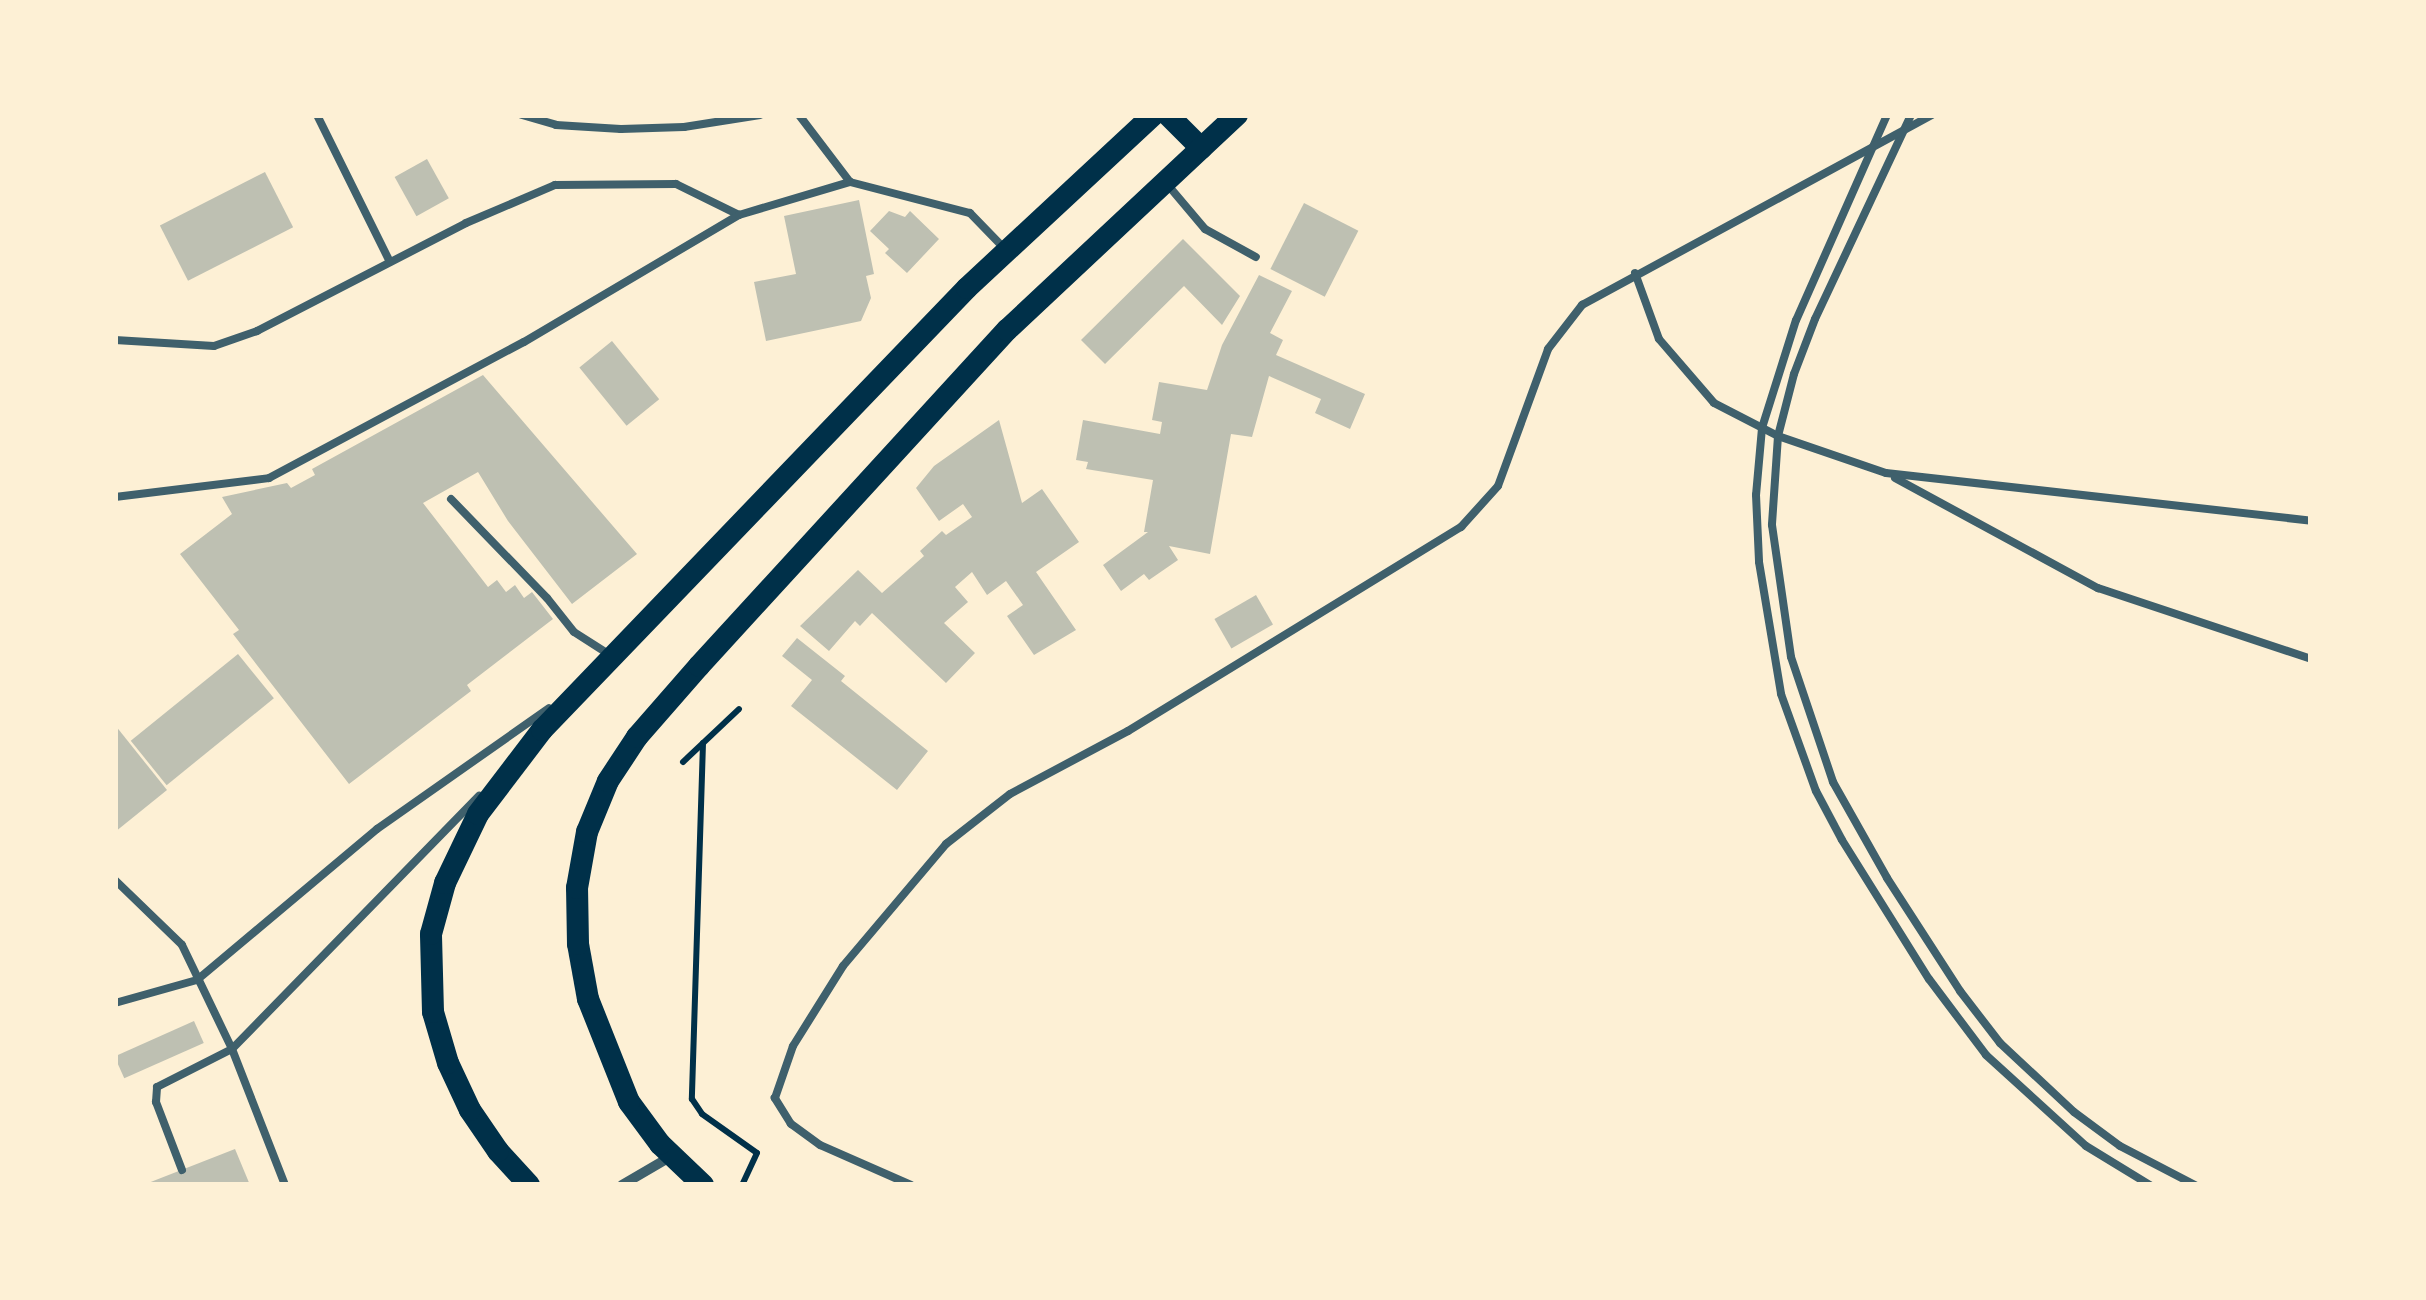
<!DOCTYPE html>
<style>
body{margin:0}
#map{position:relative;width:2426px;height:1300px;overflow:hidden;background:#fdf0d5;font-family:Lora,serif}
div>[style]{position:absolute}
.building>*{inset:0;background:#bec0b2;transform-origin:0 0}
.path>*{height:6px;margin:-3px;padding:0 3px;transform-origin:3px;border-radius:3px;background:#003049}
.service>*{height:8px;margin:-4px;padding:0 4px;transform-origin:4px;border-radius:4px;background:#3f606c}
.minor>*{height:10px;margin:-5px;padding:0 5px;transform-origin:5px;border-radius:5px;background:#3f606c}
.primary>*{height:22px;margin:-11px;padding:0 11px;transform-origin:11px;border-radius:11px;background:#003049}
span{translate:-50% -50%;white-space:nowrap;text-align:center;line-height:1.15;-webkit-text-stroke:8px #fdf0d5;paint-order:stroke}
.frame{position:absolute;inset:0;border:118px solid #fdf0d5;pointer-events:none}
</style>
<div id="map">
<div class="building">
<i style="left:427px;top:159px;width:45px;height:37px;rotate:61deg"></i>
<i style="left:265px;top:172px;width:62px;height:118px;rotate:63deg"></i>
<i style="clip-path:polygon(859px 200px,874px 274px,866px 276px,871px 298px,861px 321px,766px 341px,754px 282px,796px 274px,784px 216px)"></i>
<i style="left:1304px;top:203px;width:61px;height:74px;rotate:27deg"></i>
<i style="clip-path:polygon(889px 211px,905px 217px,910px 211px,939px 239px,907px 273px,885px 253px,889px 249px,870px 231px)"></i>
<i style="clip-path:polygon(1183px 239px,1240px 296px,1222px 325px,1184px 286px,1105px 364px,1081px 340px)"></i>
<i style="clip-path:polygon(1259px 275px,1292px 291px,1270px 333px,1283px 340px,1276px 355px,1365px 394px,1350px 429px,1315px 413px,1321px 399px,1269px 376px,1252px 437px,1231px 434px,1210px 554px,1169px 546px,1178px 560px,1149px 580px,1144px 574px,1121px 591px,1103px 565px,1148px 532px,1144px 532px,1153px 480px,1086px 469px,1088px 462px,1076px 460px,1083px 420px,1160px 434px,1162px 422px,1152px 420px,1159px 382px,1207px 390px,1222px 345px)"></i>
<i style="left:612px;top:341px;width:75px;height:42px;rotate:51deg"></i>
<i style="clip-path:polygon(483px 375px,637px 554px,572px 604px,508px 521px,478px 472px,423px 503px,488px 587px,497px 580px,506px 592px,515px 585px,524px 598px,532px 592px,553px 619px,467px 685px,471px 691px,349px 784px,233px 634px,239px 630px,180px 554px,232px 514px,222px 497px,287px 483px,291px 488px,315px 475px,312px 469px)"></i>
<i style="clip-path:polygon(999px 420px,1022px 503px,1042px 489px,1079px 542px,1036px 572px,1076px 630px,1034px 655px,1007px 616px,1023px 605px,1006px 581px,987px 595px,972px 572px,955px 587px,968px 602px,944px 623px,975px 653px,946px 683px,872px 613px,860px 626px,855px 621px,829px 651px,800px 626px,858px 570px,882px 593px,924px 556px,920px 551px,942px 531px,946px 535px,972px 517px,963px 504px,939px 521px,916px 488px,934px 466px)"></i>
<i style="left:1256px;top:595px;width:34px;height:48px;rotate:60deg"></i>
<i style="clip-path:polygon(797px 638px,845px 676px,841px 681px,928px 751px,897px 790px,791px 706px,812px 680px,782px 656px)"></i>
<i style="left:238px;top:654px;width:57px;height:138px;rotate:51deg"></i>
<i style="clip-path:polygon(115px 725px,167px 790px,115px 832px)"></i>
<i style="left:194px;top:1021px;width:24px;height:87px;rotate:66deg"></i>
<i style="clip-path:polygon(235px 1149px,250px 1185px,143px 1185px)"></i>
</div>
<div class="path">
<i style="left:703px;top:743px;width:356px;rotate:91.8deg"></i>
<i style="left:692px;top:1099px;width:18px;rotate:56deg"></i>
<i style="left:702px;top:1114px;width:67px;rotate:35.3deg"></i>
<i style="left:757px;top:1153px;width:35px;rotate:115deg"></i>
<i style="left:683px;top:762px;width:77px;rotate:-43.4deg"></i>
</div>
<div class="service">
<i style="left:317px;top:115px;width:164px;rotate:63.6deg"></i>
<i style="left:522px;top:115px;width:35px;rotate:16deg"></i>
<i style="left:556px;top:125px;width:65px;rotate:3.5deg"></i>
<i style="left:621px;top:129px;width:63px;rotate:-1.8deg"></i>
<i style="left:684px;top:127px;width:77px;rotate:-9deg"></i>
<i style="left:799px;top:115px;width:84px;rotate:52.7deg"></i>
<i style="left:1887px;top:115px;width:224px;rotate:113.9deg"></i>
<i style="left:1796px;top:320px;width:113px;rotate:107.5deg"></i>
<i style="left:1762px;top:428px;width:67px;rotate:95.1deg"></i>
<i style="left:1756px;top:495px;width:67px;rotate:87.4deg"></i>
<i style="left:1759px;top:562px;width:134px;rotate:80.5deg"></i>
<i style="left:1781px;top:694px;width:103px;rotate:70.2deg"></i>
<i style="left:1816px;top:791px;width:55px;rotate:62deg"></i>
<i style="left:1842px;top:840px;width:164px;rotate:58deg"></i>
<i style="left:1929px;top:979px;width:95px;rotate:53.1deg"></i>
<i style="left:1986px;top:1055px;width:135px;rotate:42.3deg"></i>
<i style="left:2086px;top:1146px;width:75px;rotate:31.4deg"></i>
<i style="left:1911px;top:115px;width:225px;rotate:115.2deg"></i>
<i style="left:1815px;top:319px;width:59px;rotate:110.9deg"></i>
<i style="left:1794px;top:374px;width:64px;rotate:104.5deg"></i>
<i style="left:1778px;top:436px;width:89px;rotate:93.9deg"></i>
<i style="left:1772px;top:525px;width:133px;rotate:81.8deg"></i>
<i style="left:1791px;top:657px;width:132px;rotate:71.4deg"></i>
<i style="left:1833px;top:782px;width:110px;rotate:60.6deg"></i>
<i style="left:1887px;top:878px;width:135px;rotate:57.1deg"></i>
<i style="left:1960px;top:991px;width:66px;rotate:52.4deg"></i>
<i style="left:2000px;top:1043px;width:101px;rotate:43deg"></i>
<i style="left:2074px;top:1112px;width:57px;rotate:36.5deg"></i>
<i style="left:2120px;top:1146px;width:85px;rotate:27.5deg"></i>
<i style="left:1167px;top:184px;width:59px;rotate:49.8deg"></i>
<i style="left:1205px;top:229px;width:58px;rotate:28.8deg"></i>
<i style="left:1635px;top:273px;width:70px;rotate:70deg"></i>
<i style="left:1659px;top:339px;width:84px;rotate:49.3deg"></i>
<i style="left:1714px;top:403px;width:72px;rotate:27.3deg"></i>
<i style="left:1778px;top:436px;width:114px;rotate:18.9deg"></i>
<i style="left:1886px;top:473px;width:428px;rotate:6.4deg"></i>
<i style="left:115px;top:340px;width:99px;rotate:3.5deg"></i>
<i style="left:214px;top:346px;width:46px;rotate:-19.2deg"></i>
<i style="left:257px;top:331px;width:235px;rotate:-27.3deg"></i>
<i style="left:466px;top:223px;width:97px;rotate:-23.1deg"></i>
<i style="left:555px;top:185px;width:121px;rotate:-0.5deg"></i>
<i style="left:676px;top:184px;width:70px;rotate:26.2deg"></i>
<i style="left:1895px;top:478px;width:231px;rotate:28.5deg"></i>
<i style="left:2098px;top:588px;width:225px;rotate:18.4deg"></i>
<i style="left:115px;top:497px;width:155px;rotate:-7deg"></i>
<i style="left:269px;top:478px;width:289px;rotate:-28.1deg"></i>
<i style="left:524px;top:342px;width:250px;rotate:-30.6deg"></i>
<i style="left:739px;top:215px;width:116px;rotate:-16.6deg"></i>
<i style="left:850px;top:182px;width:124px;rotate:14.5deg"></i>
<i style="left:970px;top:213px;width:47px;rotate:45.9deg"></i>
<i style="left:451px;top:499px;width:138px;rotate:45.9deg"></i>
<i style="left:547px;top:598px;width:43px;rotate:51.5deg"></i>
<i style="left:574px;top:632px;width:43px;rotate:32.6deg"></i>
<i style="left:115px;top:880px;width:93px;rotate:44.1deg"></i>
<i style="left:182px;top:945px;width:115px;rotate:64.3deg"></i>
<i style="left:232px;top:1049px;width:146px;rotate:68.7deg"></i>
<i style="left:115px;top:1003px;width:85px;rotate:-15.7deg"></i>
<i style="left:197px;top:980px;width:235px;rotate:-40deg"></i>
<i style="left:377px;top:829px;width:210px;rotate:-35.1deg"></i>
<i style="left:182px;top:1170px;width:73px;rotate:-110.9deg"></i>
<i style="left:156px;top:1102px;width:15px;rotate:-86deg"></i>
<i style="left:157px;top:1087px;width:84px;rotate:-26.9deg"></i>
<i style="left:232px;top:1049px;width:354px;rotate:-45.7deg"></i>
<i style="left:911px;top:1185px;width:99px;rotate:-156.3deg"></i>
<i style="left:820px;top:1145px;width:36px;rotate:-144deg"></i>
<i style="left:791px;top:1124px;width:31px;rotate:-122deg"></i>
<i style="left:775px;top:1098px;width:55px;rotate:-70.9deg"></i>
<i style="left:793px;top:1046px;width:94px;rotate:-58deg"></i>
<i style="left:843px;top:966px;width:160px;rotate:-49.8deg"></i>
<i style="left:946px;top:844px;width:81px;rotate:-38deg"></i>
<i style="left:1010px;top:794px;width:134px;rotate:-28.1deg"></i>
<i style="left:1128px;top:731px;width:391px;rotate:-31.5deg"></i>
<i style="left:1461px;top:527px;width:55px;rotate:-47.9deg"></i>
<i style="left:1498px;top:486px;width:146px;rotate:-69.9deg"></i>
<i style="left:1548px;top:349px;width:56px;rotate:-52.3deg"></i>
<i style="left:1582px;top:305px;width:398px;rotate:-28.5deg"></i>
</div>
<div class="minor">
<i style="left:622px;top:1185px;width:56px;rotate:-30.3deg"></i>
</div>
<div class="primary">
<i style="left:1168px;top:115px;width:47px;rotate:45deg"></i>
<i style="left:529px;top:1185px;width:46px;rotate:-132.4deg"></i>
<i style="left:498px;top:1151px;width:50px;rotate:-124.3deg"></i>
<i style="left:470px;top:1110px;width:52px;rotate:-115.1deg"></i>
<i style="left:448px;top:1063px;width:53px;rotate:-106.4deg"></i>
<i style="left:433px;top:1012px;width:78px;rotate:-91.5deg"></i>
<i style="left:431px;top:934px;width:53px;rotate:-74.6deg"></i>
<i style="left:445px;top:883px;width:76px;rotate:-64.4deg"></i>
<i style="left:478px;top:814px;width:106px;rotate:-52.7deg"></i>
<i style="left:542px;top:730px;width:613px;rotate:-46.12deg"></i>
<i style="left:967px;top:288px;width:254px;rotate:-42.9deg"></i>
<i style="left:703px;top:1185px;width:59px;rotate:-136.4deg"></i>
<i style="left:660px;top:1144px;width:52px;rotate:-126.4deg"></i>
<i style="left:629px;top:1102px;width:111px;rotate:-111.7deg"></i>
<i style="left:588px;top:999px;width:56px;rotate:-100.3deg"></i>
<i style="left:578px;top:944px;width:56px;rotate:-91deg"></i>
<i style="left:577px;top:888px;width:57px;rotate:-79.9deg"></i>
<i style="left:587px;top:832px;width:55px;rotate:-67.6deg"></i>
<i style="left:608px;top:781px;width:53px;rotate:-56.6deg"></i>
<i style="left:637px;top:737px;width:94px;rotate:-48.9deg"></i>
<i style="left:699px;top:666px;width:456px;rotate:-47.5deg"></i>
<i style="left:1007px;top:330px;width:315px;rotate:-43.1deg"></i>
</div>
<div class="frame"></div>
</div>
